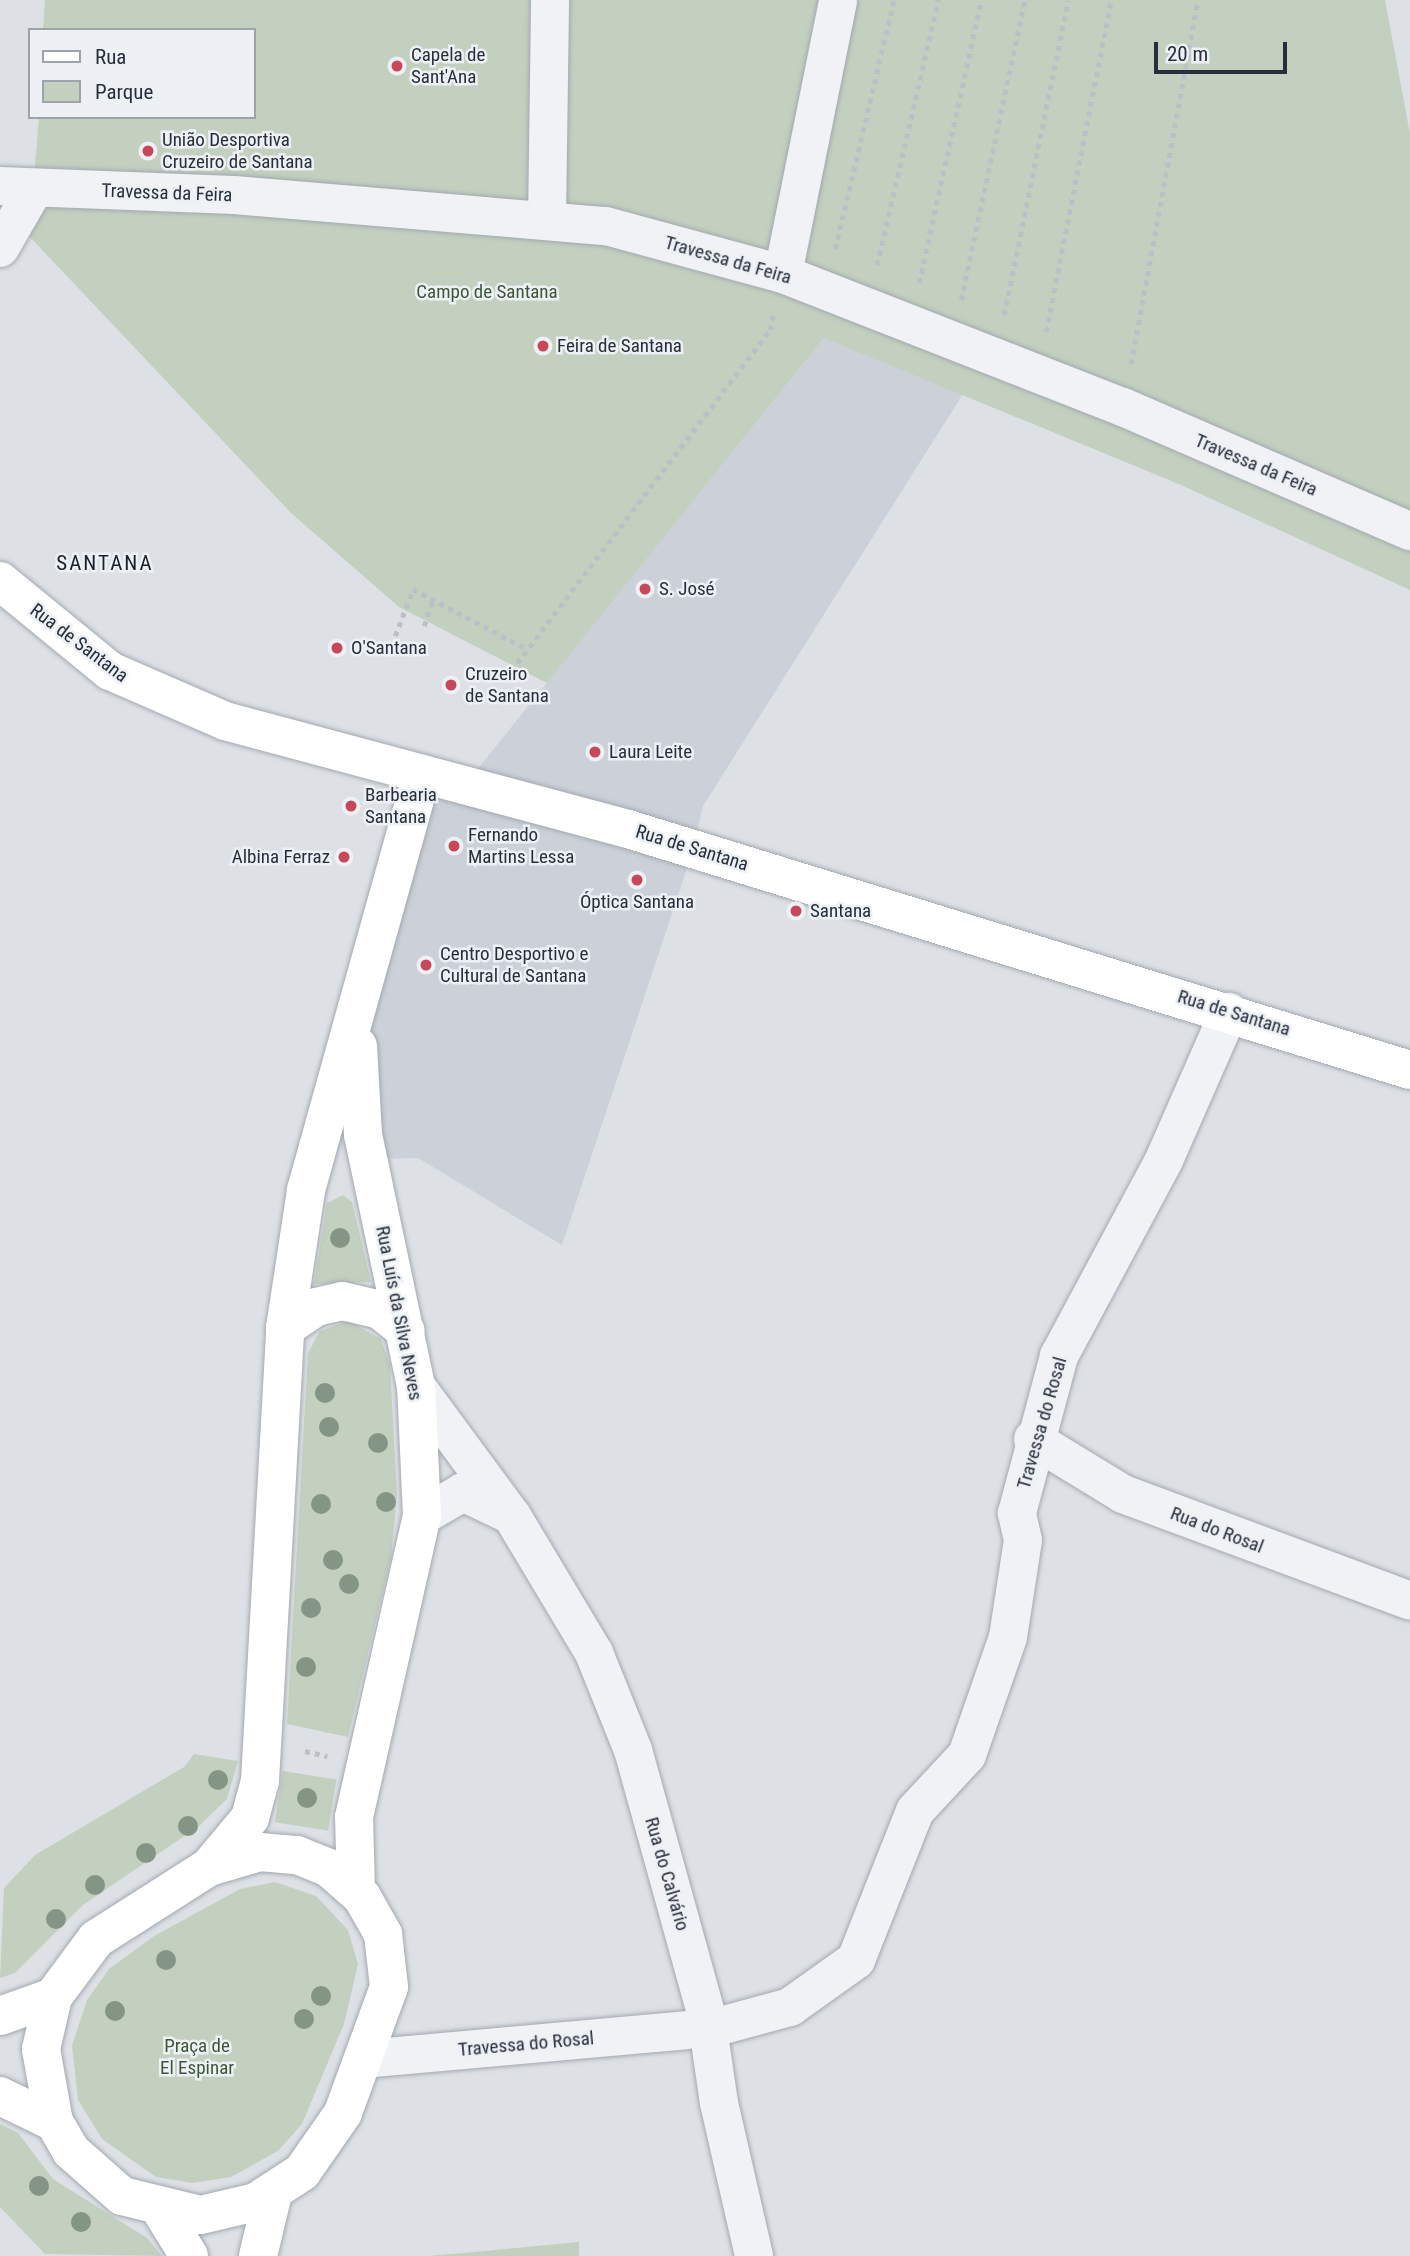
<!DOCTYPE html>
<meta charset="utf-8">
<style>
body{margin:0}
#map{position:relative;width:1410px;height:2256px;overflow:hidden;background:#dde1e6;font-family:"Roboto Condensed",sans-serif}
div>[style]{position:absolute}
.built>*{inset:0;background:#ccd0d8}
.green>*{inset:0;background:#c3d0bf;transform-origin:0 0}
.path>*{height:4.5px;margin-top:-2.25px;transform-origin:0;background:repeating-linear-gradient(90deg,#bcbfc5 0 5px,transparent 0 10px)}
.roads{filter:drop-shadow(0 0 2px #a3a8b0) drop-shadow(0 0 2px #a3a8b0)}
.minor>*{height:38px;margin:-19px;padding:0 19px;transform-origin:19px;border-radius:19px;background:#f0f2f5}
.major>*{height:38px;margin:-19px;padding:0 19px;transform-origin:19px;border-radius:19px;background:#fff}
.trees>*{width:20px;height:20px;margin:-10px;border-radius:50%;background:#849585}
.dots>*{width:19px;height:19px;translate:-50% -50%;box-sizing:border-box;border:4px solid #edf0f4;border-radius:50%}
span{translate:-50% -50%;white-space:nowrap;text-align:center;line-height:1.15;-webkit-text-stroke:5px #edf0f4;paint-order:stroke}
.poi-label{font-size:19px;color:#282f3c}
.left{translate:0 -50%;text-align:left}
.right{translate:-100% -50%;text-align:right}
.street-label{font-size:19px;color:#282f3c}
.park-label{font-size:19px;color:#3c5736}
.neighbourhood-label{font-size:21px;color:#1a202d;letter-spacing:2px}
.legend{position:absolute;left:28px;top:28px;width:228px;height:91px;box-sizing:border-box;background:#edf0f4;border:2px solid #9ea3aa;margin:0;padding:9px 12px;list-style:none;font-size:21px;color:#282f3c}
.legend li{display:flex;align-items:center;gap:14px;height:35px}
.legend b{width:35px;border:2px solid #9ea3aa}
.scale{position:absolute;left:1154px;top:42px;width:133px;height:32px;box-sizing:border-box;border:4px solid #282f3c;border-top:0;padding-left:9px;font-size:21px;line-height:24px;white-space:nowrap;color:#282f3c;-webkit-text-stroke:5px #edf0f4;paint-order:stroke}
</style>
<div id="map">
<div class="built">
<i style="clip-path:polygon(824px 338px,963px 394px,703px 806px,694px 844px,468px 781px)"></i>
<i style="clip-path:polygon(424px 779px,692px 853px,562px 1245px,418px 1158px,374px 1159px,362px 1042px)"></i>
</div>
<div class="green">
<i style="clip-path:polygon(45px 0,1385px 0,1410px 134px,1410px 590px,1181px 485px,824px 338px,547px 683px,399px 607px,291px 513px,29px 236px,39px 117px,254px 117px,254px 30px,43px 30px)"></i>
<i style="clip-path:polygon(343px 1195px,352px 1202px,371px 1282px,314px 1284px,327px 1203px)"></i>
<i style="clip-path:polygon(348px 1321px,381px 1339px,390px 1365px,397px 1495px,391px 1557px,348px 1737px,287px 1724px,308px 1353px,320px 1331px)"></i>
<i style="clip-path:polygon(194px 1754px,238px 1761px,227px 1799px,199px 1826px,83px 1905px,15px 1973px,0 1978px,4px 1888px,35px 1855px,184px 1767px)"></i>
<i style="left:283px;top:1771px;width:54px;height:52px;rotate:9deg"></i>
<i style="clip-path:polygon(275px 1882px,316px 1896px,348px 1930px,358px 1964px,344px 2024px,302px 2124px,278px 2151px,231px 2177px,192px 2183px,156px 2177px,102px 2139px,78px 2100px,72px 2045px,87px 2000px,109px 1969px,154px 1936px,240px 1889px)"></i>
<i style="clip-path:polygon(0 2124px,18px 2133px,53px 2179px,147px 2238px,162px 2256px,45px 2254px,0 2207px)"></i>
<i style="clip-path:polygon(579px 2242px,579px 2256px,428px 2256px,485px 2251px)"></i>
</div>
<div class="path">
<i style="left:835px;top:249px;width:256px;rotate:-76.7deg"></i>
<i style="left:877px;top:265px;width:272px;rotate:-77deg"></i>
<i style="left:919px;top:283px;width:290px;rotate:-77.6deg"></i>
<i style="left:961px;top:300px;width:307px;rotate:-78deg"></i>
<i style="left:1004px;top:315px;width:321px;rotate:-78.5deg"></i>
<i style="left:1046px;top:332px;width:338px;rotate:-78.9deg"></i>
<i style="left:1131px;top:364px;width:370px;rotate:-79.6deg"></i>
<i style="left:424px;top:626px;width:28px;rotate:-71deg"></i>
<i style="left:395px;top:636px;width:50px;rotate:-69deg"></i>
<i style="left:413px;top:589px;width:129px;rotate:27.8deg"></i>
<i style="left:511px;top:671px;width:428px;rotate:-52.8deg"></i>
<i style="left:770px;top:330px;width:15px;rotate:-79deg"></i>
<i style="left:305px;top:1751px;width:23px;rotate:13deg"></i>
</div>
<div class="roads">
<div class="minor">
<i style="left:0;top:186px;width:234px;rotate:2.2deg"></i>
<i style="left:234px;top:195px;width:373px;rotate:4.8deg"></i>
<i style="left:606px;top:226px;width:183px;rotate:15.2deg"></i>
<i style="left:783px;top:274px;width:365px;rotate:21.4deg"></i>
<i style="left:1123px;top:407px;width:313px;rotate:23.4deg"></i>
<i style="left:547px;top:221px;width:221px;rotate:-89.2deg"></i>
<i style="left:0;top:248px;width:68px;rotate:-60deg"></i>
<i style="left:783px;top:274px;width:279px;rotate:-78.6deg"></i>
<i style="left:416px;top:1386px;width:162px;rotate:53.6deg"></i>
<i style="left:512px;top:1516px;width:160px;rotate:59.1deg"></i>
<i style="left:594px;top:1653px;width:105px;rotate:68.1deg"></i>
<i style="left:633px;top:1750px;width:274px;rotate:74.5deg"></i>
<i style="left:706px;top:2014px;width:90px;rotate:81.7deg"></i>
<i style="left:719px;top:2103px;width:157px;rotate:77.1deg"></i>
<i style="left:1033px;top:1439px;width:105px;rotate:31.4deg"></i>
<i style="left:1123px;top:1494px;width:306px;rotate:20.4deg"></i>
<i style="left:422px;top:1516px;width:48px;rotate:-30.3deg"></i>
<i style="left:463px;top:1492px;width:51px;rotate:25.6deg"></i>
<i style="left:709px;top:2029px;width:84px;rotate:-15.2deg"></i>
<i style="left:790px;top:2007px;width:81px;rotate:-35.5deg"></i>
<i style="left:856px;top:1960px;width:160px;rotate:-68.4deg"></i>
<i style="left:915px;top:1811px;width:76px;rotate:-47.1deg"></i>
<i style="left:967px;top:1755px;width:125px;rotate:-70.8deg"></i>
<i style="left:1008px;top:1637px;width:98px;rotate:-81.2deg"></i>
<i style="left:1023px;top:1540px;width:28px;rotate:-103deg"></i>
<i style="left:1017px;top:1513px;width:163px;rotate:-75deg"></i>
<i style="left:1059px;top:1356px;width:222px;rotate:-61.8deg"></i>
<i style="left:1164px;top:1160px;width:162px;rotate:-66.3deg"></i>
<i style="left:364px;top:2059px;width:324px;rotate:-5.1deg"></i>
</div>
<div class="major">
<i style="left:0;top:581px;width:142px;rotate:39.3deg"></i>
<i style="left:110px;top:671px;width:125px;rotate:23.5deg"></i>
<i style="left:225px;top:721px;width:417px;rotate:15deg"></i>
<i style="left:628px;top:829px;width:818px;rotate:17.13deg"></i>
<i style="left:285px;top:1328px;width:37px;rotate:-34deg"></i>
<i style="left:316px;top:1307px;width:27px;rotate:-13deg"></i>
<i style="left:342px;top:1301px;width:39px;rotate:13deg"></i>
<i style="left:380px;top:1310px;width:33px;rotate:39deg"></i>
<i style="left:260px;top:1852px;width:37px;rotate:5deg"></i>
<i style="left:297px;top:1855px;width:35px;rotate:22deg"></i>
<i style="left:329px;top:1868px;width:44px;rotate:41.3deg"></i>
<i style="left:362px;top:1897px;width:43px;rotate:60.4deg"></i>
<i style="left:383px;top:1934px;width:53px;rotate:83.5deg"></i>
<i style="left:389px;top:1987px;width:134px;rotate:110.1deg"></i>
<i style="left:343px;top:2113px;width:72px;rotate:124.8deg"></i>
<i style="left:302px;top:2172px;width:55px;rotate:146.9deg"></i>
<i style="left:256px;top:2202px;width:57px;rotate:166.9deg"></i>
<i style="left:200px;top:2215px;width:80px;rotate:-166.3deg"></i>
<i style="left:122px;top:2196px;width:68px;rotate:-138.6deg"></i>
<i style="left:71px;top:2151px;width:34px;rotate:-120deg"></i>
<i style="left:54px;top:2122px;width:74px;rotate:-100.1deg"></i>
<i style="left:41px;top:2049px;width:53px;rotate:-77deg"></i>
<i style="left:53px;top:1997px;width:72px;rotate:-53.4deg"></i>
<i style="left:96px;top:1939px;width:134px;rotate:-32.5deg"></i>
<i style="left:209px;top:1867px;width:53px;rotate:-16.4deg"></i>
<i style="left:209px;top:1867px;width:64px;rotate:-50.1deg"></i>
<i style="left:250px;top:1818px;width:38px;rotate:-75deg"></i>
<i style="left:260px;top:1781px;width:454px;rotate:-86.8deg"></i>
<i style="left:285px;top:1328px;width:140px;rotate:-81.3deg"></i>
<i style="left:306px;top:1190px;width:432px;rotate:-74.4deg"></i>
<i style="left:356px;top:1891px;width:74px;rotate:-91.5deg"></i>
<i style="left:354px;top:1817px;width:309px;rotate:-77.3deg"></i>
<i style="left:422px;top:1516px;width:130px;rotate:-92.6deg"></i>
<i style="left:416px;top:1386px;width:257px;rotate:-101.9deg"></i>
<i style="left:363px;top:1135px;width:89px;rotate:-93.2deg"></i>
<i style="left:0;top:2016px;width:56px;rotate:-19.7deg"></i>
<i style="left:0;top:2096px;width:60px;rotate:25.7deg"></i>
<i style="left:160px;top:2209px;width:55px;rotate:58.3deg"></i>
<i style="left:258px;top:2256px;width:65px;rotate:-76.6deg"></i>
</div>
</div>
<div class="trees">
<i style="left:340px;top:1238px"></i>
<i style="left:325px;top:1393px"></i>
<i style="left:329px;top:1427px"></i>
<i style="left:378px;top:1443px"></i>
<i style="left:386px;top:1502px"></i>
<i style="left:321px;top:1504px"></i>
<i style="left:333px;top:1560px"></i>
<i style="left:349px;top:1584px"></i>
<i style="left:311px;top:1608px"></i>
<i style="left:306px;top:1667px"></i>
<i style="left:218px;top:1780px"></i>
<i style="left:307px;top:1798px"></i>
<i style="left:188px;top:1826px"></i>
<i style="left:146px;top:1853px"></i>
<i style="left:95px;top:1885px"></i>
<i style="left:56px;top:1919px"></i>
<i style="left:166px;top:1960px"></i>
<i style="left:321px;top:1996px"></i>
<i style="left:115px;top:2011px"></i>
<i style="left:304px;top:2019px"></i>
<i style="left:39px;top:2186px"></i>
<i style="left:81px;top:2222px"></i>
</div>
<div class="dots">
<i style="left:397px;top:66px;background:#c6485a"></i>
<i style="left:148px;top:151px;background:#c6485a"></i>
<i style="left:543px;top:346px;background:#c6485a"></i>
<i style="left:645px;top:589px;background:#c6485a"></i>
<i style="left:337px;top:648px;background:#c6485a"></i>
<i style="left:451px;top:685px;background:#c6485a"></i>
<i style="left:595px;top:752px;background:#c6485a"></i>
<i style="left:351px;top:806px;background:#c6485a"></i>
<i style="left:454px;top:846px;background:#c6485a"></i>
<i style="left:344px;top:857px;background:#c6485a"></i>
<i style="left:637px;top:880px;background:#c6485a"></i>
<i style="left:796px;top:911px;background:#c6485a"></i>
<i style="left:426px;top:965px;background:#c6485a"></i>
</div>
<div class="poi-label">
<span class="left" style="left:411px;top:66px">Capela de<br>Sant'Ana</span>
<span class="left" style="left:162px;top:151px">União Desportiva<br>Cruzeiro de Santana</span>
<span class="left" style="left:557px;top:346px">Feira de Santana</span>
<span class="left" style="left:659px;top:589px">S. José</span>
<span class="left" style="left:351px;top:648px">O'Santana</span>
<span class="left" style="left:465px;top:685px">Cruzeiro<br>de Santana</span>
<span class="left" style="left:609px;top:752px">Laura Leite</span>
<span class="left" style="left:365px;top:806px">Barbearia<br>Santana</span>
<span class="left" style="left:468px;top:846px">Fernando<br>Martins Lessa</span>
<span class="right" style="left:330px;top:857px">Albina Ferraz</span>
<span style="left:637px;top:902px">Óptica Santana</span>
<span class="left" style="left:810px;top:911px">Santana</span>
<span class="left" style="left:440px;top:965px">Centro Desportivo e<br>Cultural de Santana</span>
</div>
<div class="street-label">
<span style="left:167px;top:193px;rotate:2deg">Travessa da Feira</span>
<span style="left:728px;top:260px;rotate:16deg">Travessa da Feira</span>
<span style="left:1256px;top:465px;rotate:23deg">Travessa da Feira</span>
<span style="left:79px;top:643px;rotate:37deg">Rua de Santana</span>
<span style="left:692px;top:848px;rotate:17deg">Rua de Santana</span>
<span style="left:1234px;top:1013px;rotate:17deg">Rua de Santana</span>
<span style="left:399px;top:1313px;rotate:79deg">Rua Luís da Silva Neves</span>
<span style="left:1042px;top:1423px;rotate:-74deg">Travessa do Rosal</span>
<span style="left:1217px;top:1530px;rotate:21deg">Rua do Rosal</span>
<span style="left:667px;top:1874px;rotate:74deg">Rua do Calvário</span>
<span style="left:526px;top:2044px;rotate:-5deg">Travessa do Rosal</span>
</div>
<div class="park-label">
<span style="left:487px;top:292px">Campo de Santana</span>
<span style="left:197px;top:2057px">Praça de<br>El Espinar</span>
</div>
<div class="neighbourhood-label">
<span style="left:105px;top:563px">SANTANA</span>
</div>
<ul class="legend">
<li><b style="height:9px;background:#fff"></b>Rua</li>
<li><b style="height:19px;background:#c3d0bf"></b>Parque</li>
</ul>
<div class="scale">20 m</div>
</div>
